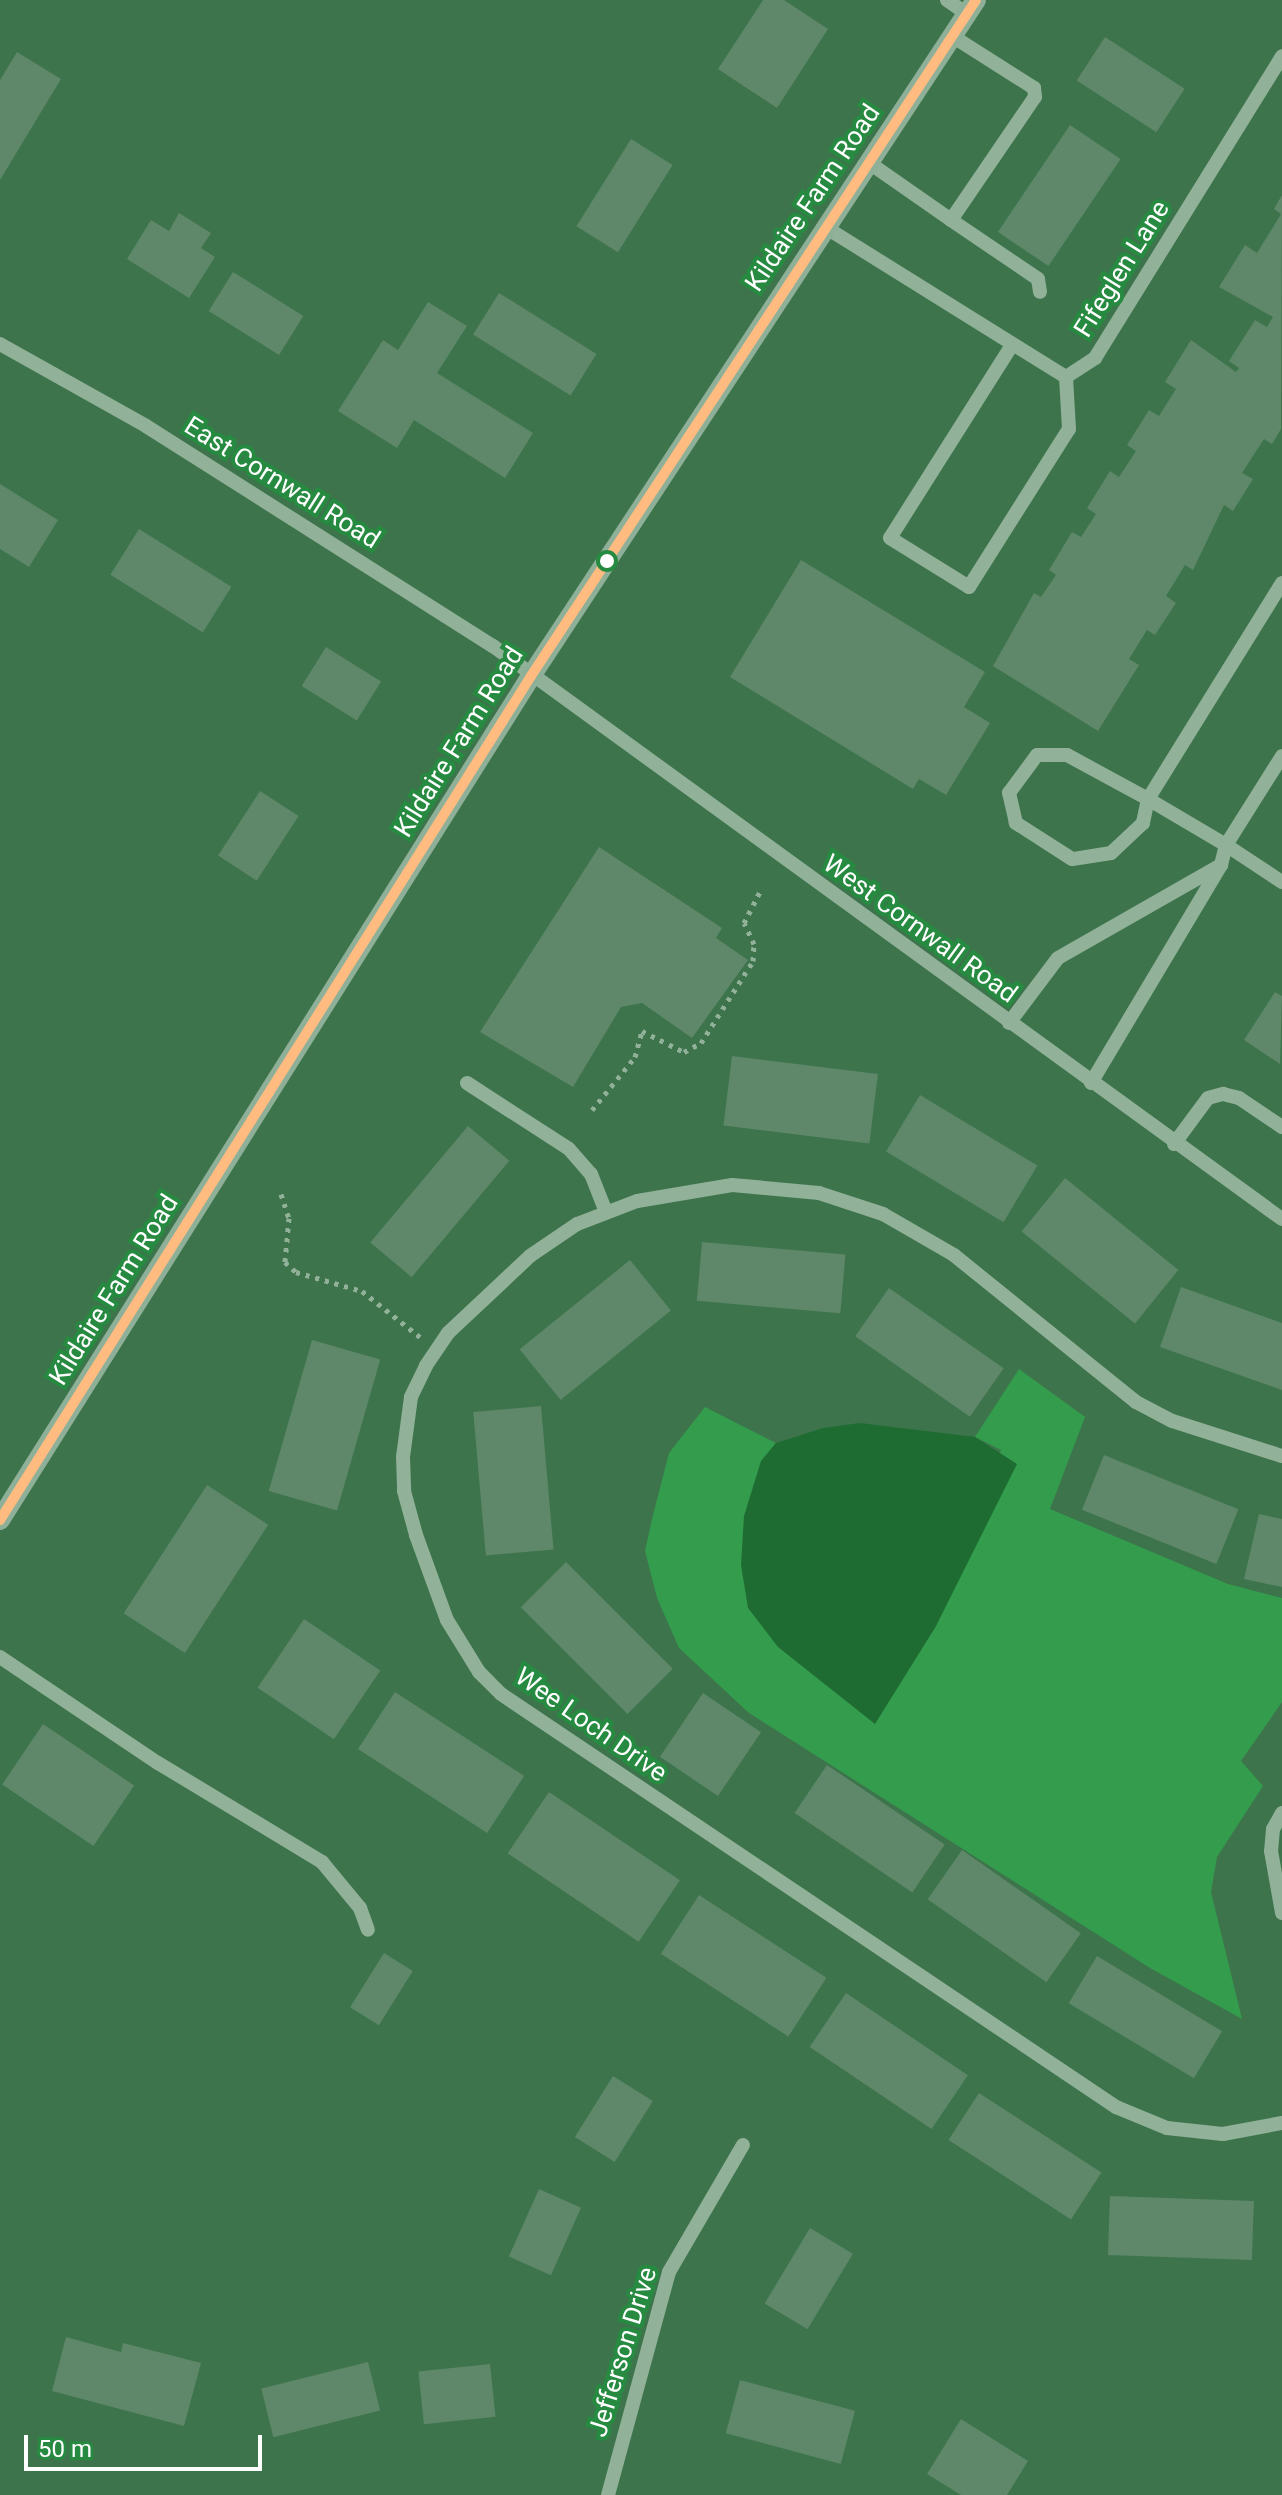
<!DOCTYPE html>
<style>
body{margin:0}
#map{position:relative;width:1282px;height:2495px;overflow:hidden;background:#3d744c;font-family:Roboto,sans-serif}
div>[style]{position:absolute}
.green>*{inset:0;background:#339c4d}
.water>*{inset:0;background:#1f6c33}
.building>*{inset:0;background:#5e8869;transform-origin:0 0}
.path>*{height:5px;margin-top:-2.5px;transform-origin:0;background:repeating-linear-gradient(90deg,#91b199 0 4px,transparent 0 10px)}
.minor>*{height:14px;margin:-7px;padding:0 7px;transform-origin:7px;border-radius:7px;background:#91b199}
.major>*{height:20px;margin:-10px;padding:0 10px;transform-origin:10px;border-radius:10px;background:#8fb098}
.bus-1>*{height:10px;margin:-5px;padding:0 5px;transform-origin:5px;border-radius:5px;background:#ffbb80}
.dots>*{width:22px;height:22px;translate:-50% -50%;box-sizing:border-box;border:4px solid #278a41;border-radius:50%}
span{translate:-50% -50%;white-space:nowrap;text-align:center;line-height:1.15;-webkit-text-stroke:8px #278a41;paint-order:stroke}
.street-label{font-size:26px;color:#fff}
.scale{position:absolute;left:24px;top:2435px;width:238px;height:36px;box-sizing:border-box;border:4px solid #fff;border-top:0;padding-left:10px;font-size:24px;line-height:28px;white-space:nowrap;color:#fff;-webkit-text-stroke:6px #278a41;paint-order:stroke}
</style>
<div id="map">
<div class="green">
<i style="clip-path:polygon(1019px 1369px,1085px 1417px,1050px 1509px,1228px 1584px,1282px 1598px,1282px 1702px,1241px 1761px,1263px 1786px,1217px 1857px,1211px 1892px,1242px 2019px,1150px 1968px,749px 1713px,679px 1648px,657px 1598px,645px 1551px,652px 1519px,669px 1453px,705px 1407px,776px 1443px,761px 1462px,919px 1653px,936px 1626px,1001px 1450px,975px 1437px)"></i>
</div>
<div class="water">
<i style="clip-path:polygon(860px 1423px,975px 1437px,1017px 1464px,936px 1626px,875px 1724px,778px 1647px,748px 1608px,741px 1565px,744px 1516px,761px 1461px,776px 1443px,823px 1428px)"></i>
</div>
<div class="building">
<i style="clip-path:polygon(763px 0,784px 0,828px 29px,777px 108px,718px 69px)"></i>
<i style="left:1105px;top:37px;width:95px;height:52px;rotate:33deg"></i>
<i style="clip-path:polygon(17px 52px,61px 79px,0 180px,0 80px)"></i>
<i style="left:1070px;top:125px;width:61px;height:129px;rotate:34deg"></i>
<i style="left:631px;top:139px;width:49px;height:103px;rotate:32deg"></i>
<i style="clip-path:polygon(1282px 195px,1281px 429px,1272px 444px,1264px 439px,1242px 473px,1253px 479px,1233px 511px,1224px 505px,1193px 570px,1185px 565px,1166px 596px,1176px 603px,1155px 635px,1147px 630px,1129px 659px,1139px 665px,1098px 731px,993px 666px,1034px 593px,1041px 597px,1056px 575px,1049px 570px,1072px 532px,1081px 537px,1096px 514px,1087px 508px,1110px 471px,1119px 477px,1136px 451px,1127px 445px,1149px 410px,1159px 416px,1176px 389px,1165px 382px,1191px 340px,1236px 372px,1239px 368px,1229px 361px,1255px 320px,1267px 327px,1273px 317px,1219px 287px,1245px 245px,1257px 253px,1281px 214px,1274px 209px)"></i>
<i style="clip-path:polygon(179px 213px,211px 233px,201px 248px,215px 257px,189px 298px,127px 259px,151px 220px,169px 231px)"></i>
<i style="left:233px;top:272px;width:83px;height:46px;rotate:32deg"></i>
<i style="left:499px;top:293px;width:115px;height:49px;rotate:32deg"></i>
<i style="clip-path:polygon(428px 302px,467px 326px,437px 373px,533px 433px,505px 478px,414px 420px,397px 448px,338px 411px,383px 340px,398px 350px)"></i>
<i style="clip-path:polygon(0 484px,58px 520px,29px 567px,0 549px)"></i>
<i style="left:139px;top:529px;width:109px;height:54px;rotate:32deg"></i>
<i style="clip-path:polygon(801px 560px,985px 672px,964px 707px,990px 723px,946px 795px,919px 779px,913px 789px,730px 677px)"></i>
<i style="left:326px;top:647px;width:65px;height:46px;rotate:32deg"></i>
<i style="left:260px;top:791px;width:46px;height:77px;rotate:33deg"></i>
<i style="clip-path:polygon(599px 847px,722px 928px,716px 938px,748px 960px,692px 1038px,642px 1003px,621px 1007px,573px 1087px,480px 1032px)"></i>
<i style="clip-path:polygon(1275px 992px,1282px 996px,1280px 1064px,1244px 1040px)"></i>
<i style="left:732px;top:1056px;width:147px;height:70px;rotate:7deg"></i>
<i style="left:920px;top:1095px;width:137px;height:66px;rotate:31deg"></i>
<i style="left:468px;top:1126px;width:54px;height:152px;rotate:40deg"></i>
<i style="left:1065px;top:1178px;width:146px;height:69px;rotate:39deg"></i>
<i style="left:702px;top:1242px;width:144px;height:59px;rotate:5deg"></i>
<i style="left:630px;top:1260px;width:65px;height:142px;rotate:51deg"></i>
<i style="clip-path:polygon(1181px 1287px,1282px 1323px,1282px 1390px,1160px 1347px)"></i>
<i style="left:889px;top:1288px;width:140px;height:59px;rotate:35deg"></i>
<i style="left:312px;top:1340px;width:71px;height:157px;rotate:16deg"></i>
<i style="left:541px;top:1406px;width:144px;height:68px;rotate:85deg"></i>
<i style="left:1104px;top:1455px;width:145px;height:59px;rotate:22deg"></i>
<i style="left:207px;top:1485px;width:73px;height:153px;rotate:33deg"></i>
<i style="clip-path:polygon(1259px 1514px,1282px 1519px,1282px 1587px,1244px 1579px)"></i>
<i style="left:566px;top:1562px;width:151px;height:64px;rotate:45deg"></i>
<i style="left:304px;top:1619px;width:92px;height:83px;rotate:34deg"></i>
<i style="left:395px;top:1692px;width:154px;height:68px;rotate:33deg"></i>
<i style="left:703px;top:1693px;width:70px;height:77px;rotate:34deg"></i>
<i style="left:43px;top:1724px;width:110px;height:73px;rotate:34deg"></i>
<i style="left:827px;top:1765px;width:142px;height:58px;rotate:34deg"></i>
<i style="left:549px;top:1792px;width:158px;height:74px;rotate:34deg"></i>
<i style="left:962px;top:1850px;width:145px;height:60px;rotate:35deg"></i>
<i style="left:699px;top:1895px;width:152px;height:70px;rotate:33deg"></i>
<i style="left:384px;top:1953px;width:34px;height:64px;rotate:32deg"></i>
<i style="left:1097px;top:1956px;width:146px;height:55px;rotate:31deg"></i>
<i style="left:846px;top:1993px;width:147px;height:65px;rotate:34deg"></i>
<i style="left:613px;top:2076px;width:47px;height:72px;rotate:32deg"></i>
<i style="left:979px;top:2093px;width:146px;height:56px;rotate:33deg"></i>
<i style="left:539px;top:2189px;width:46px;height:74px;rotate:24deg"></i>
<i style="left:1110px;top:2196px;width:144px;height:59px;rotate:2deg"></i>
<i style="left:810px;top:2228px;width:50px;height:88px;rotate:31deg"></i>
<i style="clip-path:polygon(66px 2337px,121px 2352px,123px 2343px,201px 2363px,184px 2426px,52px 2391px)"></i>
<i style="left:368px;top:2362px;width:50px;height:110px;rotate:76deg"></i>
<i style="left:490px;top:2364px;width:53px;height:72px;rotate:84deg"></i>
<i style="left:740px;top:2380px;width:119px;height:55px;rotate:15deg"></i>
<i style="clip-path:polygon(961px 2419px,1028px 2461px,1007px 2495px,961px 2495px,927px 2474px)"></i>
</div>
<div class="path">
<i style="left:592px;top:1110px;width:68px;rotate:-50.9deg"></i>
<i style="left:635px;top:1057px;width:27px;rotate:-75deg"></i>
<i style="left:642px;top:1031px;width:47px;rotate:26.6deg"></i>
<i style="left:684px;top:1052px;width:19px;rotate:-28deg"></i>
<i style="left:701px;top:1043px;width:97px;rotate:-57.6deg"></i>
<i style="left:753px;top:961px;width:17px;rotate:-87deg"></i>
<i style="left:754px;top:944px;width:23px;rotate:-115deg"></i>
<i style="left:744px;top:923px;width:39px;rotate:-63deg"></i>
<i style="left:281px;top:1194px;width:25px;rotate:72deg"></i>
<i style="left:289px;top:1218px;width:44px;rotate:95.2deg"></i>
<i style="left:285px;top:1262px;width:15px;rotate:42deg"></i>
<i style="left:296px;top:1272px;width:69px;rotate:16.1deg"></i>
<i style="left:362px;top:1291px;width:74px;rotate:38.4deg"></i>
</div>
<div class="minor">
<i style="left:947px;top:0;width:24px;rotate:35deg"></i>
<i style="left:868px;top:162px;width:101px;rotate:34.9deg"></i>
<i style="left:951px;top:220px;width:149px;rotate:-55.7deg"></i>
<i style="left:1035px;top:97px;width:9px;rotate:-96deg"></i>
<i style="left:1034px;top:88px;width:97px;rotate:-147.6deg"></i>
<i style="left:951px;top:220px;width:105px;rotate:34.1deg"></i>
<i style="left:1038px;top:279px;width:13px;rotate:81deg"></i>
<i style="left:825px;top:227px;width:284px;rotate:31.9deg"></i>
<i style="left:1066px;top:377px;width:35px;rotate:-33deg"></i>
<i style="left:1095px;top:358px;width:355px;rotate:-58.2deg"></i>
<i style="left:0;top:344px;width:167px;rotate:29.3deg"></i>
<i style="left:146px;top:426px;width:411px;rotate:32.4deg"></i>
<i style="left:493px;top:646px;width:975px;rotate:35.99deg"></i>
<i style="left:1012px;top:345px;width:228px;rotate:122.3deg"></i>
<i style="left:890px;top:538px;width:93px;rotate:31.8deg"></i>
<i style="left:969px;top:587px;width:187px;rotate:-57.7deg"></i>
<i style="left:1069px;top:429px;width:52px;rotate:-93.3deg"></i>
<i style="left:1282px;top:583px;width:254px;rotate:121.8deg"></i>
<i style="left:1148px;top:799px;width:25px;rotate:102deg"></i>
<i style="left:1143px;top:823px;width:44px;rotate:136.8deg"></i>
<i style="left:1111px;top:853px;width:39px;rotate:171deg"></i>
<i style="left:1072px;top:859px;width:67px;rotate:-147.3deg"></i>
<i style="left:1016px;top:823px;width:31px;rotate:-103deg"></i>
<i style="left:1009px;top:793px;width:47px;rotate:-53.6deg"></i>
<i style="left:1037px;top:755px;width:30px"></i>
<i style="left:1067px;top:755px;width:92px;rotate:28.5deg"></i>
<i style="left:1148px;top:799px;width:91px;rotate:30.5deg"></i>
<i style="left:1226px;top:845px;width:105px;rotate:-57.8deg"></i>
<i style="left:1009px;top:1023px;width:81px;rotate:-53deg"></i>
<i style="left:1058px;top:958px;width:188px;rotate:-29.7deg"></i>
<i style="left:467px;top:1083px;width:121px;rotate:32.9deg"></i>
<i style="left:569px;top:1149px;width:33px;rotate:49deg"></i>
<i style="left:591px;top:1174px;width:41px;rotate:68.5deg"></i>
<i style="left:1091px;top:1083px;width:254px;rotate:-59.2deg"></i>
<i style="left:1221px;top:865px;width:21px;rotate:-76deg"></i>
<i style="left:1226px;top:845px;width:67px;rotate:33.5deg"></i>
<i style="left:1174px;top:1144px;width:57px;rotate:-53.5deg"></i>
<i style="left:1208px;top:1098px;width:16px;rotate:-15deg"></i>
<i style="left:1223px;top:1094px;width:16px;rotate:14deg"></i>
<i style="left:1239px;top:1098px;width:52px;rotate:34deg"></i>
<i style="left:1282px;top:1456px;width:115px;rotate:-162.3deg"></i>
<i style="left:1172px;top:1421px;width:41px;rotate:-152.2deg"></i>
<i style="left:1136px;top:1402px;width:234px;rotate:-141.1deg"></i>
<i style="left:954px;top:1255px;width:82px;rotate:-150deg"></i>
<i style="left:883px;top:1214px;width:67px;rotate:-161.8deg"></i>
<i style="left:819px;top:1193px;width:87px;rotate:-174.7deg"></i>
<i style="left:732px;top:1185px;width:96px;rotate:170.4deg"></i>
<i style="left:637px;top:1201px;width:64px;rotate:159deg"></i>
<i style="left:577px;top:1224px;width:57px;rotate:145.8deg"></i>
<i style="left:530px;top:1256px;width:112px;rotate:136.8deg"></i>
<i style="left:448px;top:1333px;width:40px;rotate:124deg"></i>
<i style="left:426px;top:1366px;width:34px;rotate:116deg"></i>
<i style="left:411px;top:1397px;width:61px;rotate:97.6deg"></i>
<i style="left:403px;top:1457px;width:34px;rotate:88deg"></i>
<i style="left:404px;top:1491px;width:46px;rotate:74.7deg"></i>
<i style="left:416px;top:1535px;width:90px;rotate:70deg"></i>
<i style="left:447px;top:1620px;width:61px;rotate:58.4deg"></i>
<i style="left:479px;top:1672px;width:31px;rotate:45deg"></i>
<i style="left:501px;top:1694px;width:741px;rotate:33.88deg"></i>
<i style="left:1116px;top:2107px;width:55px;rotate:22.4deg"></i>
<i style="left:1167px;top:2128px;width:56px;rotate:6.1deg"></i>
<i style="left:1223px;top:2134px;width:60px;rotate:-10.6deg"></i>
<i style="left:0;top:1657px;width:190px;rotate:33.9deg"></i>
<i style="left:158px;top:1763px;width:192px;rotate:31.1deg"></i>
<i style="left:322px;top:1862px;width:60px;rotate:50.4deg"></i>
<i style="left:360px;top:1908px;width:23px;rotate:70deg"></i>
<i style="left:1282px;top:1813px;width:18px;rotate:119deg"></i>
<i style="left:1273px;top:1829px;width:22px;rotate:95deg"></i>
<i style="left:1271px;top:1851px;width:63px;rotate:79.9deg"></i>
<i style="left:608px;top:2495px;width:231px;rotate:-74.7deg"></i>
<i style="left:669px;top:2272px;width:147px;rotate:-59.8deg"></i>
</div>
<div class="major">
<i style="left:0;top:1520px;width:997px;rotate:-57.82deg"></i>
<i style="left:531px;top:676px;width:809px;rotate:-56.64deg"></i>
</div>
<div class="bus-1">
<i style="left:0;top:1520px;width:997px;rotate:-57.82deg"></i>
<i style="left:531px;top:676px;width:809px;rotate:-56.64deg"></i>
</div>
<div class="dots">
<i style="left:607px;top:561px;background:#fff"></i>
</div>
<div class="street-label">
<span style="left:813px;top:198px;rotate:-56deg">Kildaire Farm Road</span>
<span style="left:1122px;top:269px;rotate:-58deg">Fifeglen Lane</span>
<span style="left:282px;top:483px;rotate:32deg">East Cornwall Road</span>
<span style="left:459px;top:742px;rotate:-58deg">Kildaire Farm Road</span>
<span style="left:920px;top:929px;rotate:36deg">West Cornwall Road</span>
<span style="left:114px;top:1290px;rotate:-58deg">Kildaire Farm Road</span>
<span style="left:591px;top:1725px;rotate:35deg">Wee Loch Drive</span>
<span style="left:623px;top:2352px;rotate:-73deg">Jefferson Drive</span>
</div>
<div class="scale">50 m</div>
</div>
